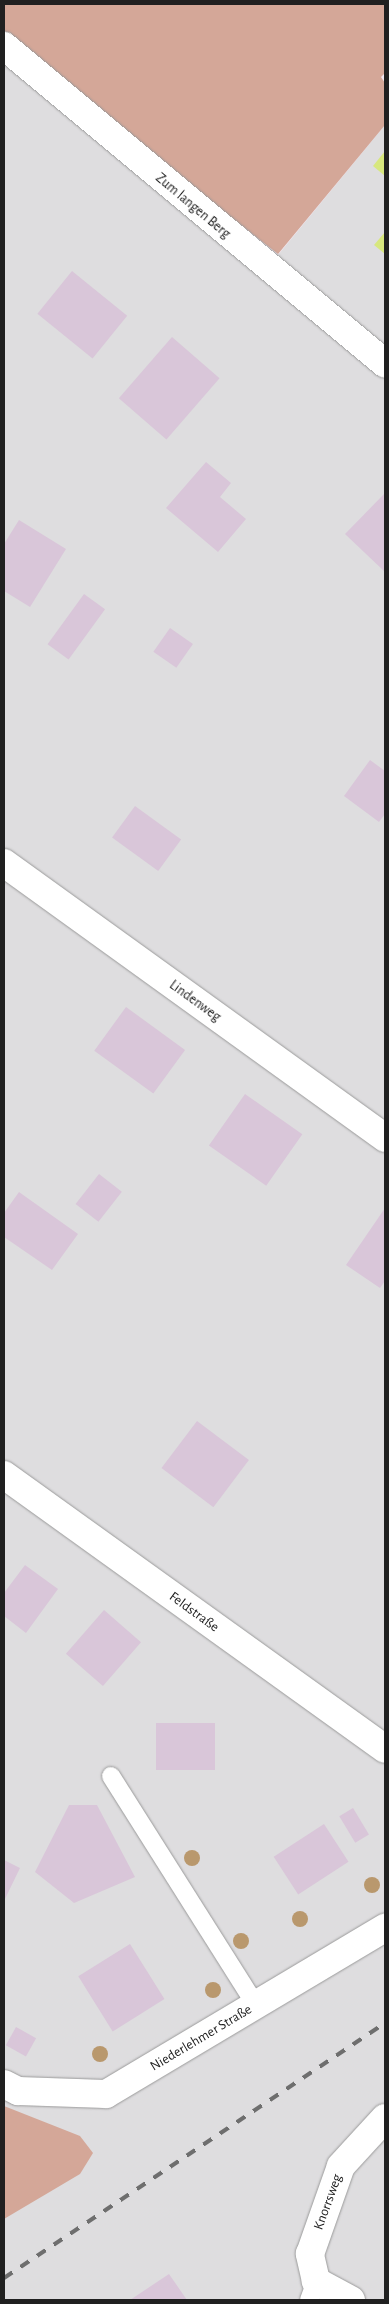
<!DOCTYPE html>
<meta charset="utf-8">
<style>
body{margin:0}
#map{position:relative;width:389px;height:2304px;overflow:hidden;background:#f2e6ef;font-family:"Alegreya Sans",sans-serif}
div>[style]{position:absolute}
.residential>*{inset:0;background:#dedddf}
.forest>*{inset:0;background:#d4a798}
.pitch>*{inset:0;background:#d7e77e}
.building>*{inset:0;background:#d9c6d9;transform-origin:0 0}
.roads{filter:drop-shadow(0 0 1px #9a9a9a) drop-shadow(0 0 1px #9a9a9a)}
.lane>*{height:18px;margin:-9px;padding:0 9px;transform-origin:9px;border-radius:9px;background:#fff}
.street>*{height:28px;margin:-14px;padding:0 14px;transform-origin:14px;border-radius:14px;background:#fff}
.rail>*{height:4px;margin-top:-2px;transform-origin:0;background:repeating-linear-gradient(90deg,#6e6e6e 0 10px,transparent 0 20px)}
.trees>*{width:16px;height:16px;margin:-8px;border-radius:50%;background:#b9986d}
span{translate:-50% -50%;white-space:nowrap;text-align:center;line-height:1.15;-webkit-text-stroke:4px #fff;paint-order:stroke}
.street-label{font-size:14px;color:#202020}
.frame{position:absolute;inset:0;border:5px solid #202020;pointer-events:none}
</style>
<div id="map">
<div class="residential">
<i style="clip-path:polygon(4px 40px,278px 255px,385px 125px,385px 2300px,4px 2300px)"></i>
</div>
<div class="forest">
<i style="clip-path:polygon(4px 4px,385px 4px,385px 73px,381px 77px,385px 83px,385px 125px,278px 254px,4px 39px)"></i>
<i style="clip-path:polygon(4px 2106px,80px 2136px,93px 2153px,80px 2174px,4px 2219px)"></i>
</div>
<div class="pitch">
<i style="clip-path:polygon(385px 151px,385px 176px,373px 166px)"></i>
<i style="clip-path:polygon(385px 232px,385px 254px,374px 245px)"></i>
</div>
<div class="building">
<i style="left:72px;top:271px;width:71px;height:55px;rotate:39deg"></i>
<i style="left:172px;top:337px;width:63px;height:81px;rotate:41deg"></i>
<i style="clip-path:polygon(206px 462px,231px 483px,220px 497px,246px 519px,218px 552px,166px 508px)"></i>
<i style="clip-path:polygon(385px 493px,385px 572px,345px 534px)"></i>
<i style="clip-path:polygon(19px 520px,66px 549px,30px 607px,4px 591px,4px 544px)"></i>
<i style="left:84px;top:594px;width:26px;height:62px;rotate:36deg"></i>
<i style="left:170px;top:628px;width:28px;height:29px;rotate:35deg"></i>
<i style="clip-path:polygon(370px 760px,385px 771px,385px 814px,379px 822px,344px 796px)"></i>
<i style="left:135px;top:806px;width:57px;height:39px;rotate:36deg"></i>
<i style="left:126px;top:1007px;width:73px;height:54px;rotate:36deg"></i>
<i style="left:245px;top:1094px;width:70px;height:63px;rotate:35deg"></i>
<i style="left:99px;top:1174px;width:29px;height:38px;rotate:38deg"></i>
<i style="clip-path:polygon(19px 1192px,78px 1234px,52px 1270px,4px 1237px,4px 1213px)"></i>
<i style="clip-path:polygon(385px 1208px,385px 1281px,380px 1288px,346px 1265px)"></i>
<i style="left:197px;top:1421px;width:65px;height:59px;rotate:37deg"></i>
<i style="clip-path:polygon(25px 1565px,58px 1589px,26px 1633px,4px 1616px,4px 1593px)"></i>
<i style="left:104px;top:1610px;width:49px;height:58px;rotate:41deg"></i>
<i style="left:156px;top:1723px;width:59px;height:47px"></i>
<i style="clip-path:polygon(69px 1805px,97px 1805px,135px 1877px,74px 1903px,35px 1872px)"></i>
<i style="left:353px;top:1808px;width:31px;height:16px;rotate:59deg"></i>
<i style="left:324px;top:1824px;width:45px;height:60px;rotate:57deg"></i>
<i style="clip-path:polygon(4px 1860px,20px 1868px,4px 1901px)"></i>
<i style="left:130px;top:1944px;width:65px;height:61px;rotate:58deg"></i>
<i style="left:16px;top:2027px;width:23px;height:21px;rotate:29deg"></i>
<i style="clip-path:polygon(169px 2274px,187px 2300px,130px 2300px)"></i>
</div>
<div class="roads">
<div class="lane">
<i style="left:111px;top:1776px;width:271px;rotate:57.7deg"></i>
<i style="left:309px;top:2300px;width:20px;rotate:-70deg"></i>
</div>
<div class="street">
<i style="left:4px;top:46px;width:496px;rotate:39.8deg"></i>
<i style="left:4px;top:863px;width:470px;rotate:35.8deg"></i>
<i style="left:4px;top:1475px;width:469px;rotate:35.7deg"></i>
<i style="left:4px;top:2084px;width:16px;rotate:27deg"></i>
<i style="left:18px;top:2091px;width:88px;rotate:2deg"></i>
<i style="left:106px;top:2094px;width:325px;rotate:-30.8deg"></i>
<i style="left:351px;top:2300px;width:40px;rotate:-152deg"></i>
<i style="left:316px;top:2281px;width:28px;rotate:-103deg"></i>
<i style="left:310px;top:2254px;width:93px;rotate:-70.6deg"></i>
<i style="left:341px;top:2166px;width:65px;rotate:-47.5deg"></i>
</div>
</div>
<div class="rail">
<i style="left:4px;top:2278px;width:458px;rotate:-33.8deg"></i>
</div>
<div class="trees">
<i style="left:192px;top:1858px"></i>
<i style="left:372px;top:1885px"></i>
<i style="left:300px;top:1919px"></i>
<i style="left:241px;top:1941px"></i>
<i style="left:213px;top:1990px"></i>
<i style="left:100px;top:2054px"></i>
</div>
<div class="street-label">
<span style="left:193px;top:206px;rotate:40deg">Zum langen Berg</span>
<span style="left:195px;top:1001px;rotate:36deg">Lindenweg</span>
<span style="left:194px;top:1612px;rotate:36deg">Feldstraße</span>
<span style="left:201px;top:2038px;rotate:-31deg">Niederlehmer Straße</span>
<span style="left:328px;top:2202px;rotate:-70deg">Knorrsweg</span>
</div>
<div class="frame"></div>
</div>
